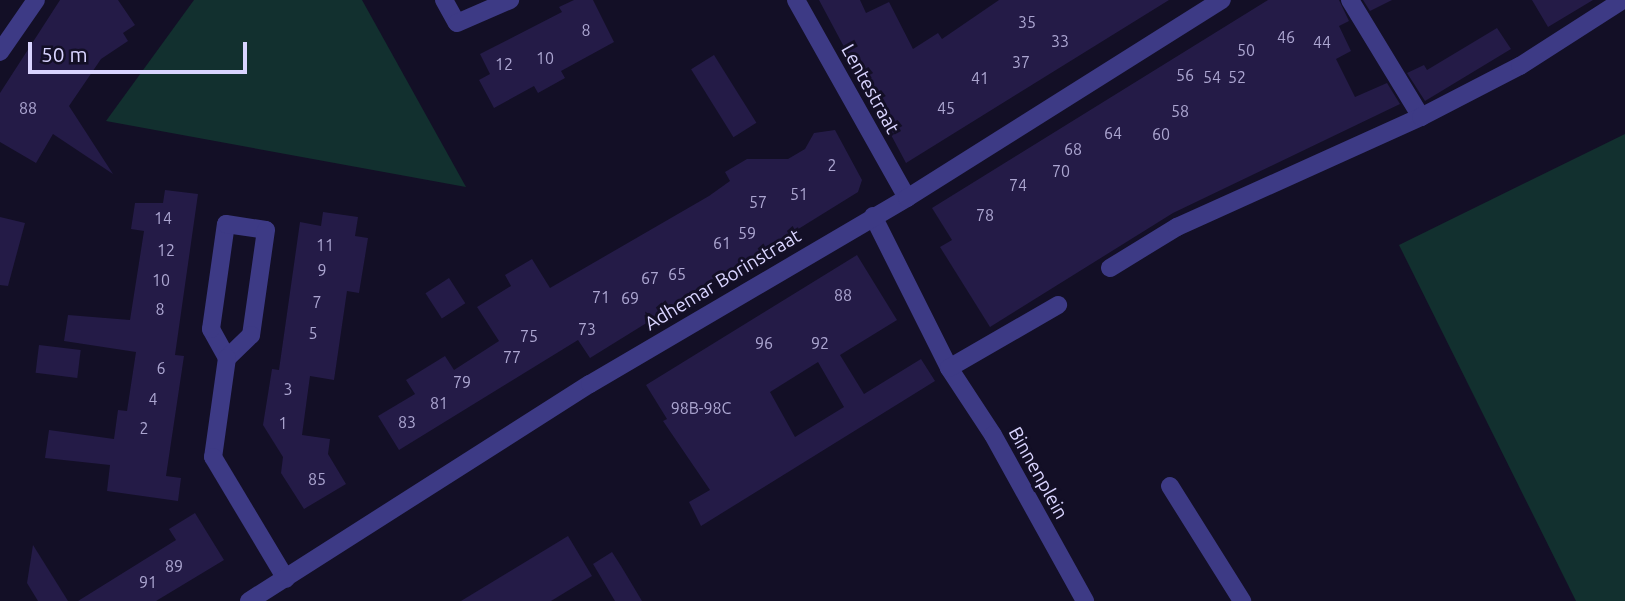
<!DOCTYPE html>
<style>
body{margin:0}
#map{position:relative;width:1625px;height:601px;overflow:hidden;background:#130f26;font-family:Ubuntu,sans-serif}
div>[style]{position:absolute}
.green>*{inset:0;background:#12302f}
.building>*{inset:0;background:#241b47;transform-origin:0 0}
.minor>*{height:18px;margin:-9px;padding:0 9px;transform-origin:9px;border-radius:9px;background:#3d3a85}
span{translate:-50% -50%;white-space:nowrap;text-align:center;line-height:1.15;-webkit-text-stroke:6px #130f26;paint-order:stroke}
.number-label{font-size:16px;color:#aca6d1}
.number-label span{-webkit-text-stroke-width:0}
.street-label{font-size:19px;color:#d9d4ff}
.scale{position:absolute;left:28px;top:42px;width:219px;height:32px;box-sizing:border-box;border:4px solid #d9d4ff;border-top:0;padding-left:9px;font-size:21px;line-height:24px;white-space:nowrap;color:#d9d4ff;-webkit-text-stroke:5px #130f26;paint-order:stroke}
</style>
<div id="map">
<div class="green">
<i style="clip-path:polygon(194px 0,362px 0,466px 187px,106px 121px)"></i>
<i style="clip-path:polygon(1625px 134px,1625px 601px,1576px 601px,1399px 245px)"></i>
</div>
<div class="building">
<i style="clip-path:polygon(60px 0,118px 0,135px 25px,123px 33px,128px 41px,101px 59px,69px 106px,113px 174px,53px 134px,36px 163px,0 142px,0 93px)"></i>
<i style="clip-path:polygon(574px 0,593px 0,614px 42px,561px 71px,565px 78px,538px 93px,534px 86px,494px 108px,479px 80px,490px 74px,480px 54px,562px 12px,559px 7px)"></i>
<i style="clip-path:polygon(819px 0,860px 0,866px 13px,889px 2px,913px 49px,938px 33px,942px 39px,999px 0,1169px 0,906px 163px)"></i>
<i style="clip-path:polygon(1268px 0,1339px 0,1349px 21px,1339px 26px,1351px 51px,1336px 59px,1355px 97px,1387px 83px,1400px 104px,1173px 213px,990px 327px,940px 247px,952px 240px,932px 208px)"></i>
<i style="clip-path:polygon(1363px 0,1392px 0,1370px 11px)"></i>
<i style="clip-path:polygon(1532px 0,1593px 0,1548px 27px)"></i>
<i style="clip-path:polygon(1497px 28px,1511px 49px,1425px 101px,1407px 73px,1424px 65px,1427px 70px)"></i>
<i style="left:714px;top:55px;width:80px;height:27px;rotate:58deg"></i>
<i style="clip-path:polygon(835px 130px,862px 180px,858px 192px,590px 358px,578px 340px,399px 450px,378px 416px,415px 394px,406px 380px,445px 356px,454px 370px,499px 341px,477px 307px,511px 286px,505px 275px,532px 259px,550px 288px,709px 196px,730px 181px,725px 172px,747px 159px,788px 159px,805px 149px,814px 133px)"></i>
<i style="clip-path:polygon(165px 190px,198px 194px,175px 355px,184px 356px,166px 476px,181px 478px,178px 501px,107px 491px,110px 465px,45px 458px,49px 430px,114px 439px,118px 410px,127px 411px,136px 352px,64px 341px,68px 315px,130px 320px,144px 231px,131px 229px,135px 203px,163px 203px)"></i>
<i style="clip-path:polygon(323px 212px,358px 217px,355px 236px,368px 238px,359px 293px,347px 291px,334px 380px,310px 376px,302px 435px,330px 439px,328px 454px,346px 484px,304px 509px,281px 473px,283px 457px,263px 425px,272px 369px,279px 370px,300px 222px,321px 226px)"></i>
<i style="clip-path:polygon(0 217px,25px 223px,8px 286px,0 285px)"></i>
<i style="clip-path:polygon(evenodd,857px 255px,897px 320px,840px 355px,864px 394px,921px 359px,935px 381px,701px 526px,689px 502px,710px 490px,663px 421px,667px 419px,646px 385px,857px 255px,818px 362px,844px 407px,795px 437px,770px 392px,818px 362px)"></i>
<i style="left:449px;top:278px;width:30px;height:28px;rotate:57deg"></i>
<i style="left:39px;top:345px;width:42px;height:28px;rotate:7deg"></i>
<i style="clip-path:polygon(195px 513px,224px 560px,156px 601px,78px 601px,176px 540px,169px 529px)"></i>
<i style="clip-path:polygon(568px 536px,592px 576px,551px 601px,461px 601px)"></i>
<i style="clip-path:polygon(33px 545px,68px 601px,38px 601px,27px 583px)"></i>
<i style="clip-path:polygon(612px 552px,621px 566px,642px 601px,615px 601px,593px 564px)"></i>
</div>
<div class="minor">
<i style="left:444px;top:0;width:26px;rotate:61deg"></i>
<i style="left:457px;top:23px;width:58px;rotate:-23.5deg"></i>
<i style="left:796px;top:0;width:227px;rotate:60.7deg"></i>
<i style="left:1350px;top:0;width:137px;rotate:58.7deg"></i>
<i style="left:0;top:52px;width:63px;rotate:-55.3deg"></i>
<i style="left:873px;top:216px;width:170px;rotate:63.4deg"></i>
<i style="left:949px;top:368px;width:80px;rotate:56.7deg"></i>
<i style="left:993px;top:435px;width:190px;rotate:61deg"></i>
<i style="left:1110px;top:268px;width:79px;rotate:-31.5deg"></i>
<i style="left:1177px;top:227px;width:268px;rotate:-24.3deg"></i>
<i style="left:1421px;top:117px;width:111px;rotate:-27.3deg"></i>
<i style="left:1520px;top:66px;width:122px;rotate:-32.7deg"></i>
<i style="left:227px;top:358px;width:33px;rotate:-119deg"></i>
<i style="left:211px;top:329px;width:106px;rotate:-81.9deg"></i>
<i style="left:226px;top:224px;width:40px;rotate:8.5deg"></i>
<i style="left:266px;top:230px;width:106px;rotate:98.1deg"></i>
<i style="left:251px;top:335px;width:33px;rotate:136deg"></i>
<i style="left:227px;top:358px;width:100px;rotate:98deg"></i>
<i style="left:213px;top:457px;width:142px;rotate:59.1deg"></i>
<i style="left:949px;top:368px;width:126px;rotate:-30deg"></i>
<i style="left:1170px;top:486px;width:136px;rotate:57.9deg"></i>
<i style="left:249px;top:601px;width:404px;rotate:-32.5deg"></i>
<i style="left:590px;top:384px;width:368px;rotate:-30.4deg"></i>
<i style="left:907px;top:198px;width:372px;rotate:-32.2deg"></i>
</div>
<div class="number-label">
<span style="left:1027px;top:22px">35</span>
<span style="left:586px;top:30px">8</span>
<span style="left:1286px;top:37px">46</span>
<span style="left:1060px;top:41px">33</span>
<span style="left:1322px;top:42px">44</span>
<span style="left:1246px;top:50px">50</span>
<span style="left:545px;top:58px">10</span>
<span style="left:1021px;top:62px">37</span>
<span style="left:504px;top:64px">12</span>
<span style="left:1185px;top:75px">56</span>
<span style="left:1212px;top:77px">54</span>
<span style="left:1237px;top:77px">52</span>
<span style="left:980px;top:78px">41</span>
<span style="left:28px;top:108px">88</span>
<span style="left:946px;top:108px">45</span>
<span style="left:1180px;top:111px">58</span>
<span style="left:1113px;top:133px">64</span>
<span style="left:1161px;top:134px">60</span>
<span style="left:1073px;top:149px">68</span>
<span style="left:832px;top:165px">2</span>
<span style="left:1061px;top:171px">70</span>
<span style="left:1018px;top:185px">74</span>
<span style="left:799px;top:194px">51</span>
<span style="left:758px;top:202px">57</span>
<span style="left:985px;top:215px">78</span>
<span style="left:163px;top:218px">14</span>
<span style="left:747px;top:233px">59</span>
<span style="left:722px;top:243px">61</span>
<span style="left:325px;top:245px">11</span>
<span style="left:166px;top:250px">12</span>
<span style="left:322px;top:270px">9</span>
<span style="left:677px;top:274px">65</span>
<span style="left:650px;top:278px">67</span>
<span style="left:161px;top:280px">10</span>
<span style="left:843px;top:295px">88</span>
<span style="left:601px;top:297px">71</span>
<span style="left:630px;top:298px">69</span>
<span style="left:317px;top:302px">7</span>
<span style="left:160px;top:309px">8</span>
<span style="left:587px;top:329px">73</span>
<span style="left:313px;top:333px">5</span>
<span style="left:529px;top:336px">75</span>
<span style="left:764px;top:343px">96</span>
<span style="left:820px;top:343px">92</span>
<span style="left:512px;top:357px">77</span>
<span style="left:161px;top:368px">6</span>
<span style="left:462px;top:382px">79</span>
<span style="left:288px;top:389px">3</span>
<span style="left:153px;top:399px">4</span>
<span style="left:439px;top:403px">81</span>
<span style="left:701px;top:408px">98B-98C</span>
<span style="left:407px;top:422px">83</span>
<span style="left:283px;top:423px">1</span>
<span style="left:144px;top:428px">2</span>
<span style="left:317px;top:479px">85</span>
<span style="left:174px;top:566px">89</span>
<span style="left:148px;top:582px">91</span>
</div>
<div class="street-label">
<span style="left:870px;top:89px;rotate:61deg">Lentestraat</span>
<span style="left:723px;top:280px;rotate:-31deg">Adhemar Borinstraat</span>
<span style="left:1038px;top:473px;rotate:61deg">Binnenplein</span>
</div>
<div class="scale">50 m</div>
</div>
